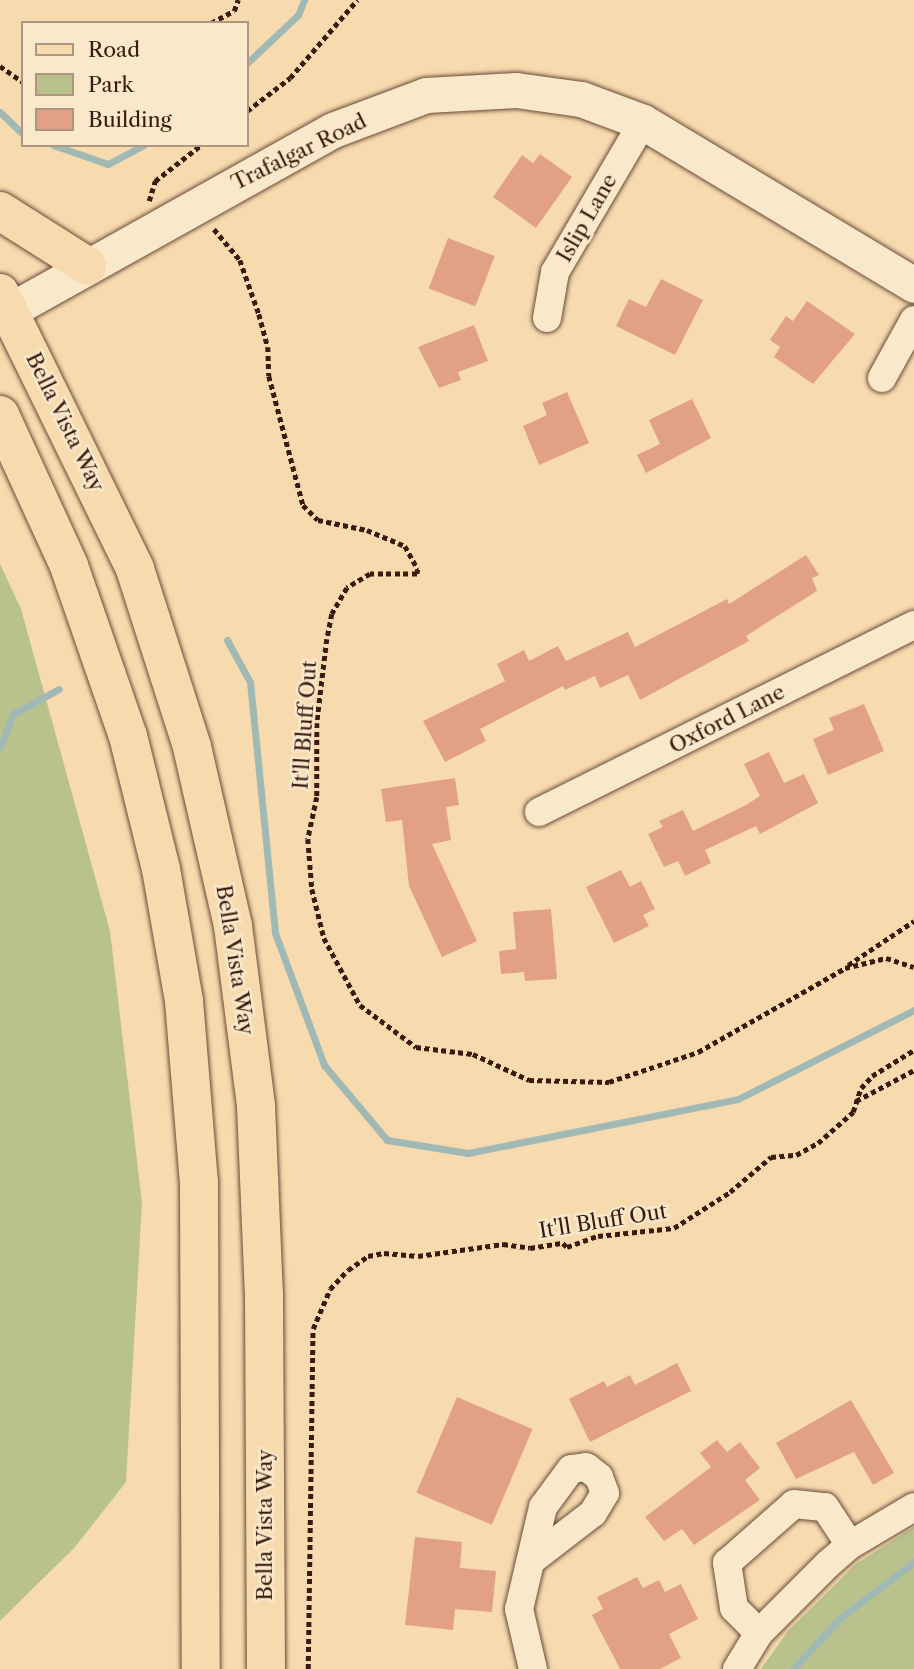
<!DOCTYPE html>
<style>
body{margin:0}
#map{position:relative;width:914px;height:1669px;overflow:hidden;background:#f7dbaf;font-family:"Libre Caslon Text",serif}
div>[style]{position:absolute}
.green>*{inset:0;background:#b9c18d}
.stream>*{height:7px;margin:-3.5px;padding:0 3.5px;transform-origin:3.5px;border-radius:3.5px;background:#a1b9b5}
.building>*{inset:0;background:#e2a186;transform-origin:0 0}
.path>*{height:4.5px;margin-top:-2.25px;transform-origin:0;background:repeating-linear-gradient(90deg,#3b1b10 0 5px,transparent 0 8.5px)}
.roads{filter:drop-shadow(0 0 2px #6a4b38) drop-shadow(0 0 2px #6a4b38)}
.minor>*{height:28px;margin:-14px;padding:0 14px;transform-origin:14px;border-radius:14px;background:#fae8cb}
.tertiary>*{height:35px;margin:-17.5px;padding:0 17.5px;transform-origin:17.5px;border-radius:17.5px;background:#fae8cb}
.primary>*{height:38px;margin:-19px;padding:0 19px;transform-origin:19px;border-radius:19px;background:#f7dbaf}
span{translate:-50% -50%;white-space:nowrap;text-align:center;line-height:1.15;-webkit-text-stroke:5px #fae8cb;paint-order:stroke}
.street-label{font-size:21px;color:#3b1b10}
.legend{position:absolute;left:21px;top:21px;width:228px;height:126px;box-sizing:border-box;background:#fae8cb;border:2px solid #ae9680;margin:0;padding:9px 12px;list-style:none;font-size:21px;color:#3b1b10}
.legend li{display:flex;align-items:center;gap:14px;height:35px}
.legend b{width:35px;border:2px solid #ae9680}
</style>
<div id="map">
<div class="green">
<i style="clip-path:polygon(0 564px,21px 609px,110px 931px,142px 1203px,126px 1482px,75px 1547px,0 1621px)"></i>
<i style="clip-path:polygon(914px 1527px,914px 1669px,761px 1669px,788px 1631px,856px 1564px)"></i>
</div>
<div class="stream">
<i style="left:247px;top:63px;width:70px;rotate:-43.3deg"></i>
<i style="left:298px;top:15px;width:16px;rotate:-68deg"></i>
<i style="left:0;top:112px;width:32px;rotate:44deg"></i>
<i style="left:53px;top:145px;width:58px;rotate:19.1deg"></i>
<i style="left:108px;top:164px;width:40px;rotate:-28deg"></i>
<i style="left:227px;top:640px;width:48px;rotate:61.3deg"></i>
<i style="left:250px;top:682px;width:252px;rotate:84.3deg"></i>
<i style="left:275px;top:933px;width:141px;rotate:69.6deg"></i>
<i style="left:324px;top:1065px;width:98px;rotate:50deg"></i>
<i style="left:387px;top:1140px;width:82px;rotate:9.1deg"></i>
<i style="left:468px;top:1153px;width:275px;rotate:-11.3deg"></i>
<i style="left:738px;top:1099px;width:197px;rotate:-26.8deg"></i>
<i style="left:0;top:747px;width:35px;rotate:-68deg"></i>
<i style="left:13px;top:714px;width:52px;rotate:-28.5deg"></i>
<i style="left:793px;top:1669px;width:71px;rotate:-47.3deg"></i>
<i style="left:841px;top:1617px;width:91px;rotate:-37deg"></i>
</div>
<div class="building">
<i style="clip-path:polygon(540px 154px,572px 177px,536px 228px,493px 197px,522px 155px,533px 163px)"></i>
<i style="left:448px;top:238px;width:50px;height:54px;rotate:21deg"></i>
<i style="clip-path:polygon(661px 279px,703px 300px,675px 355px,616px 326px,629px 299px,646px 307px)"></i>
<i style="clip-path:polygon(807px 301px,855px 334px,813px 384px,774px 357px,780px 347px,770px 340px,786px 316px,793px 321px)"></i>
<i style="clip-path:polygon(474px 325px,488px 361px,458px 372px,461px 380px,439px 388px,418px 347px)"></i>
<i style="clip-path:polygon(567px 392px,589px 443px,539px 465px,523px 426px,547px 415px,542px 403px)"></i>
<i style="clip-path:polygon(692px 399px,711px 438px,646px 473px,637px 455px,660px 444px,649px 420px)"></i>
<i style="clip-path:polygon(806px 555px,819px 575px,812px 578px,817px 591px,746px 636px,749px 641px,640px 700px,628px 675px,600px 688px,595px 676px,565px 690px,563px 686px,480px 729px,486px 741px,445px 762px,423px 721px,505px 681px,497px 664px,524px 650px,529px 661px,558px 646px,566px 661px,628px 632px,635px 647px,727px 599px,729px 604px)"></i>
<i style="clip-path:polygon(864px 704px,884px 751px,828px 775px,813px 739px,834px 730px,829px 718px)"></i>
<i style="clip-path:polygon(769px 752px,784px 783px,804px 774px,818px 803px,760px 834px,756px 826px,705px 850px,711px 863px,685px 876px,678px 861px,664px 867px,648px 834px,663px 827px,659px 821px,683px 810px,693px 831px,746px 805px,760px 796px,744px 764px)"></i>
<i style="clip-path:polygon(455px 778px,459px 805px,446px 807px,451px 840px,432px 844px,477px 941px,442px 957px,409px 886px,402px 820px,386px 822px,381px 789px)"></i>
<i style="clip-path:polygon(621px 870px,630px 887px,641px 881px,655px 909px,643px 915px,649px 926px,614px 943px,586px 887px)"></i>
<i style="clip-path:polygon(551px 909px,557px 979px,525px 981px,524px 972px,501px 974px,499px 951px,516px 949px,513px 912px)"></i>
<i style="clip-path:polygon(677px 1363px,691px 1391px,590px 1442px,569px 1399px,604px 1381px,607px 1387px,630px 1375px,635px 1385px)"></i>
<i style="left:457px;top:1397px;width:82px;height:104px;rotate:23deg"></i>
<i style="clip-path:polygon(851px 1400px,894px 1473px,873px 1485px,854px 1452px,796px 1479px,776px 1443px)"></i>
<i style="clip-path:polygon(717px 1440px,727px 1452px,740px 1442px,760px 1468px,745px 1480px,760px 1500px,694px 1545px,682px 1529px,664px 1541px,645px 1517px,711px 1467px,700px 1453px)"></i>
<i style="clip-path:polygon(415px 1537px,462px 1542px,460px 1568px,496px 1571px,492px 1612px,455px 1609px,453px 1630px,405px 1625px)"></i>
<i style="clip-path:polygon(637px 1577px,643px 1588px,659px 1580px,665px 1592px,681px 1584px,698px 1619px,669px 1634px,681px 1658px,660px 1669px,620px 1669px,592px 1615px,603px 1609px,597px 1597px)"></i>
</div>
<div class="path">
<i style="left:211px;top:23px;width:26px;rotate:-28deg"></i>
<i style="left:234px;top:11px;width:12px;rotate:-70deg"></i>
<i style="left:0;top:66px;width:28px;rotate:35deg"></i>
<i style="left:247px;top:111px;width:54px;rotate:-37.5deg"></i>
<i style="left:290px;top:78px;width:103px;rotate:-49.3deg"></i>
<i style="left:149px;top:201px;width:21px;rotate:-73deg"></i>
<i style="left:155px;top:181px;width:58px;rotate:-38deg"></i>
<i style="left:214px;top:229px;width:40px;rotate:50deg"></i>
<i style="left:240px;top:260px;width:57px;rotate:70.6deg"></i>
<i style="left:259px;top:314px;width:34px;rotate:75deg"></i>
<i style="left:268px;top:347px;width:29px;rotate:88deg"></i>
<i style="left:269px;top:376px;width:133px;rotate:75.2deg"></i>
<i style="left:303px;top:505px;width:21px;rotate:45deg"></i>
<i style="left:318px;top:520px;width:50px;rotate:11.5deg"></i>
<i style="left:367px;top:530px;width:41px;rotate:22.8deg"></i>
<i style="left:405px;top:546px;width:26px;rotate:61deg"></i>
<i style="left:418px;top:569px;width:5px;rotate:101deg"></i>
<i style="left:417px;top:574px;width:47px;rotate:180deg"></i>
<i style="left:370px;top:574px;width:27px;rotate:149deg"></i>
<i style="left:347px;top:588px;width:30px;rotate:120deg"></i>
<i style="left:332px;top:614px;width:25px;rotate:101deg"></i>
<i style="left:327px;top:639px;width:85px;rotate:96.8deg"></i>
<i style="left:317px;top:723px;width:74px;rotate:90deg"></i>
<i style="left:317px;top:797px;width:43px;rotate:102.1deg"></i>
<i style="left:308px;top:839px;width:50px;rotate:85.4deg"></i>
<i style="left:312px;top:889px;width:50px;rotate:76.2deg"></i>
<i style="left:324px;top:938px;width:76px;rotate:61.8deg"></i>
<i style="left:360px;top:1005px;width:70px;rotate:36.9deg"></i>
<i style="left:416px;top:1047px;width:57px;rotate:7deg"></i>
<i style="left:473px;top:1054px;width:62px;rotate:24.9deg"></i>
<i style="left:529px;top:1080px;width:80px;rotate:1.4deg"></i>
<i style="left:609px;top:1082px;width:94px;rotate:-18.6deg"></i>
<i style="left:698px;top:1052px;width:169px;rotate:-29.7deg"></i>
<i style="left:845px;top:968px;width:42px;rotate:-13.7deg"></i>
<i style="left:886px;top:958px;width:29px;rotate:18deg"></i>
<i style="left:848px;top:965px;width:79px;rotate:-33.7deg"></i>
<i style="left:856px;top:1101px;width:66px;rotate:-28.1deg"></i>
<i style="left:308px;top:1669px;width:340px;rotate:-89.2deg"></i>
<i style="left:313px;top:1329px;width:43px;rotate:-67deg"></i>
<i style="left:330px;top:1289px;width:26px;rotate:-47deg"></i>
<i style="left:348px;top:1270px;width:24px;rotate:-35deg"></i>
<i style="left:368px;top:1256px;width:16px;rotate:-11deg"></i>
<i style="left:384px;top:1253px;width:34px;rotate:5deg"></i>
<i style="left:418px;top:1256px;width:86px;rotate:-8deg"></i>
<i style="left:503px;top:1244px;width:27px;rotate:8deg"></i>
<i style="left:530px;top:1248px;width:33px;rotate:-9deg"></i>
<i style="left:563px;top:1243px;width:6px;rotate:45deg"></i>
<i style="left:567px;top:1247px;width:33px;rotate:-20deg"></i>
<i style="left:598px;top:1236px;width:76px;rotate:-6deg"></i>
<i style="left:674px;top:1228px;width:67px;rotate:-32.7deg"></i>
<i style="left:730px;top:1192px;width:54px;rotate:-40.5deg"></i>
<i style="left:771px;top:1157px;width:25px;rotate:-5deg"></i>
<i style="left:796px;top:1155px;width:25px;rotate:-29deg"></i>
<i style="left:818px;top:1143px;width:47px;rotate:-41.5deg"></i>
<i style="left:853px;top:1112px;width:25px;rotate:-72deg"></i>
<i style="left:861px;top:1088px;width:16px;rotate:-47deg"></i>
<i style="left:872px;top:1076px;width:49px;rotate:-31.8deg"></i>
</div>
<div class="roads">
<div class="minor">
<i style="left:547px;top:318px;width:47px;rotate:-80.1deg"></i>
<i style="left:555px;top:272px;width:174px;rotate:-59.6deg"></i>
<i style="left:882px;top:378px;width:66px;rotate:-61.1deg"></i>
<i style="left:539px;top:812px;width:419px;rotate:-26.5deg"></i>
<i style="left:532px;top:1560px;width:77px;rotate:-37.6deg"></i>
<i style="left:593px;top:1513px;width:23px;rotate:-59deg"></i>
<i style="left:605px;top:1493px;width:17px;rotate:-111deg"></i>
<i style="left:599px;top:1477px;width:16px;rotate:-142deg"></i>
<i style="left:586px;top:1467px;width:15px;rotate:172deg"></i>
<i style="left:571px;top:1469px;width:47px;rotate:126.4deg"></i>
<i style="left:543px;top:1507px;width:105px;rotate:103.2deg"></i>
<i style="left:519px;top:1609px;width:62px;rotate:76.9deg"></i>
<i style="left:759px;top:1633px;width:35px;rotate:-135deg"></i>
<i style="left:734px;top:1608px;width:46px;rotate:-98.8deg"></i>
<i style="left:727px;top:1563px;width:89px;rotate:-41.4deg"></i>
<i style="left:794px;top:1504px;width:31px;rotate:6deg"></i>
<i style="left:825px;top:1507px;width:45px;rotate:56.7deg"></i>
<i style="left:737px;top:1669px;width:42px;rotate:-58.6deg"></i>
<i style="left:759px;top:1633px;width:98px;rotate:-45deg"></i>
<i style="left:828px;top:1564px;width:29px;rotate:-41deg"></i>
<i style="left:850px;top:1545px;width:74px;rotate:-30.7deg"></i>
</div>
<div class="tertiary">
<i style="left:0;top:316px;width:381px;rotate:-29.2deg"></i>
<i style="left:333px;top:130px;width:99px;rotate:-20.6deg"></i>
<i style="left:426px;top:95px;width:90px;rotate:-3.2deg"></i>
<i style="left:516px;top:90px;width:66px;rotate:7.9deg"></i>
<i style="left:581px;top:99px;width:66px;rotate:20.4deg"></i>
<i style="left:643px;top:122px;width:316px;rotate:31deg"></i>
</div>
<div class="primary">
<i style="left:0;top:211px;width:103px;rotate:32.3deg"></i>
<i style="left:0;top:293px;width:307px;rotate:63.9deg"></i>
<i style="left:135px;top:569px;width:187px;rotate:72.2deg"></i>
<i style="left:192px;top:747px;width:184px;rotate:77.1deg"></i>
<i style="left:233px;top:926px;width:181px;rotate:82.7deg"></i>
<i style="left:256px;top:1106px;width:187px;rotate:87.6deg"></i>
<i style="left:264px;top:1293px;width:376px;rotate:89.7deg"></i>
<i style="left:0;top:415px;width:166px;rotate:65.4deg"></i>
<i style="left:69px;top:566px;width:180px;rotate:70.9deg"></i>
<i style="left:128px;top:736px;width:137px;rotate:76.1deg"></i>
<i style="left:161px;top:869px;width:134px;rotate:80.1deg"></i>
<i style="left:184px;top:1001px;width:182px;rotate:85.3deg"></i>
<i style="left:199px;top:1182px;width:487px;rotate:89.8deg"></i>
</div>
</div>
<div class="street-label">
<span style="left:299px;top:152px;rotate:-26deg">Trafalgar Road</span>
<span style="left:587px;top:218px;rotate:-60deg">Islip Lane</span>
<span style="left:65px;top:422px;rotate:64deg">Bella Vista Way</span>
<span style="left:727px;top:719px;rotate:-27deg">Oxford Lane</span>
<span style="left:305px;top:725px;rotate:-86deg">It'll Bluff Out</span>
<span style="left:235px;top:960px;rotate:81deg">Bella Vista Way</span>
<span style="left:603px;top:1221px;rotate:-9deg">It'll Bluff Out</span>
<span style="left:265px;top:1525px;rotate:-90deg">Bella Vista Way</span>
</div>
<ul class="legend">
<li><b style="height:9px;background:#f7dbaf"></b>Road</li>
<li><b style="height:19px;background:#b9c18d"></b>Park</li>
<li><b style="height:19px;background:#e2a186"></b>Building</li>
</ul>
</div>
